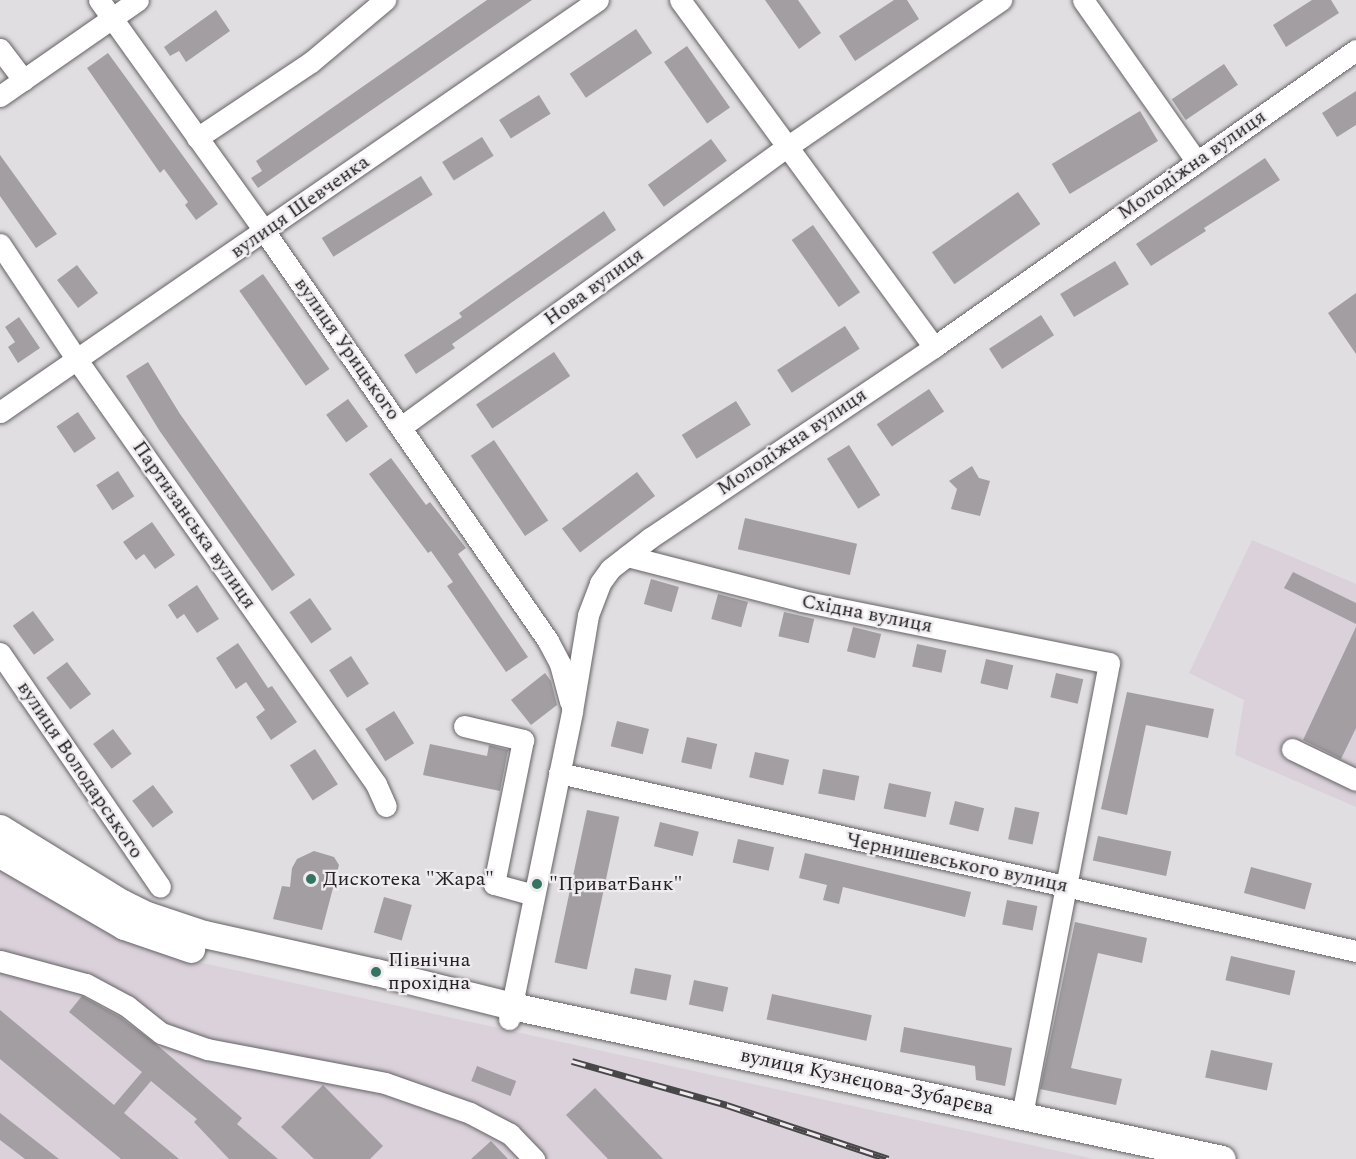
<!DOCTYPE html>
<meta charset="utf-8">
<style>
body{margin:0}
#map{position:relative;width:1356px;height:1159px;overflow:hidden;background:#e1dee1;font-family:Spectral,serif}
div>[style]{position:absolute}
.built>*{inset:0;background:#dad1da}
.building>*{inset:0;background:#a29ea2;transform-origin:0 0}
.roads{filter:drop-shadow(0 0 2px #656265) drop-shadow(0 0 2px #656265)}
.minor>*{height:21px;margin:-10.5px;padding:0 10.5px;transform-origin:10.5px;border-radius:10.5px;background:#fff}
.major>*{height:27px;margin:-13.5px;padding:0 13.5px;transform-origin:13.5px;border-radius:13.5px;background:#fff}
.rail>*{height:7px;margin-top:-3.5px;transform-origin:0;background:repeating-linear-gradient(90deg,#efebee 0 14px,#484748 0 28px);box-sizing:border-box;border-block:2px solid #484748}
.dots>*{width:16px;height:16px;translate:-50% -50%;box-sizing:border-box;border:3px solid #efebee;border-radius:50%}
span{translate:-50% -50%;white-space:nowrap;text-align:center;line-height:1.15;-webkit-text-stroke:4.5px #efebee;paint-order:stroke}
.street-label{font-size:20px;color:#242324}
.poi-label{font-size:20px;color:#242324}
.left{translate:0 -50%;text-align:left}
</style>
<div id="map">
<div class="built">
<i style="clip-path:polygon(1252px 540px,1356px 584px,1356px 807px,1235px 755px,1244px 700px,1189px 673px)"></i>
<i style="clip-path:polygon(0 868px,180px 958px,1094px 1159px,0 1159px)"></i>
</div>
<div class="building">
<i style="clip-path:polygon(487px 0,532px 0,258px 188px,251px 178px,262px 171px,256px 161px)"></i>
<i style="clip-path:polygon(765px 0,798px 0,821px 33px,799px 49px)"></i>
<i style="clip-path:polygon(894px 0,907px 0,919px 19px,855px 61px,839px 36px)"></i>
<i style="clip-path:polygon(1312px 0,1331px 0,1339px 13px,1286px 47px,1273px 25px)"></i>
<i style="clip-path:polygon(216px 10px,230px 31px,186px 62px,179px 51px,170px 56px,164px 47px)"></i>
<i style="left:636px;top:29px;width:29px;height:80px;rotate:56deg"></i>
<i style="left:687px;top:46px;width:75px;height:28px;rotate:55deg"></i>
<i style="clip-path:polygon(108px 53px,218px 204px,196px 220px,185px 205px,188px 202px,164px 169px,160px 173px,87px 68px)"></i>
<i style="left:1224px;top:64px;width:25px;height:63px;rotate:56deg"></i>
<i style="clip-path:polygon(1356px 91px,1356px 125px,1337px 137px,1322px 113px)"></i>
<i style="left:539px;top:95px;width:22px;height:47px;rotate:58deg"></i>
<i style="left:1140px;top:111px;width:35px;height:103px;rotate:59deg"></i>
<i style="left:482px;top:137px;width:22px;height:47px;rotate:58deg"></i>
<i style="left:711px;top:139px;width:27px;height:78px;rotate:54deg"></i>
<i style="clip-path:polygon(0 155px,57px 234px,36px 248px,0 196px)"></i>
<i style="clip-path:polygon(1265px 158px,1280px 180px,1204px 228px,1206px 231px,1151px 266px,1136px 244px)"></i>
<i style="left:421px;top:176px;width:22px;height:117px;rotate:58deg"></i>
<i style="left:1018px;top:192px;width:39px;height:105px;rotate:55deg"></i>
<i style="clip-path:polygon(604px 211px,616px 230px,452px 344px,455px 348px,416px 374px,404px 355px,462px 317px,459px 313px)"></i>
<i style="left:813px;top:225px;width:82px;height:26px;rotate:55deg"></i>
<i style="left:1115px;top:261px;width:27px;height:64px;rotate:59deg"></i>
<i style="left:77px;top:265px;width:35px;height:25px;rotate:53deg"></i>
<i style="left:263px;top:274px;width:116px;height:29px;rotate:55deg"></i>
<i style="clip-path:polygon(1356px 293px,1356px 354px,1328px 313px)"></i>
<i style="left:1041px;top:315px;width:24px;height:62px;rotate:57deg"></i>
<i style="clip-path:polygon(19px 317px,40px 348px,18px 363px,8px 347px,15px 342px,5px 327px)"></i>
<i style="left:845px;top:326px;width:27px;height:81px;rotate:57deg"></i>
<i style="left:554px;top:352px;width:29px;height:94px;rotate:56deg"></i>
<i style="clip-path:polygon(148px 362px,180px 414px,295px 575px,272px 591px,159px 430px,126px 376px)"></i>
<i style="left:929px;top:389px;width:27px;height:63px;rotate:56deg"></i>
<i style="left:348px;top:399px;width:34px;height:27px;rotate:54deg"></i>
<i style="left:736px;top:401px;width:28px;height:64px;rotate:58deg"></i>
<i style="left:78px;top:412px;width:32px;height:26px;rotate:56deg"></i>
<i style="left:494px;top:440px;width:97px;height:28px;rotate:56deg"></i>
<i style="left:849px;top:445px;width:59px;height:26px;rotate:58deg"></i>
<i style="clip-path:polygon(391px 458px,426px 505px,430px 502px,466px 548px,458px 554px,528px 657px,506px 672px,447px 586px,453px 582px,431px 551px,428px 553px,369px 474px)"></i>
<i style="clip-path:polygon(972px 466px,979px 478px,990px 481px,980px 516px,951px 509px,957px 489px,949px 481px)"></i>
<i style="left:118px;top:471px;width:30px;height:26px;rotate:57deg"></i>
<i style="left:637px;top:472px;width:30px;height:94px;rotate:53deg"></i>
<i style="left:745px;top:518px;width:115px;height:32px;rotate:13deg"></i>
<i style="clip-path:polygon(152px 522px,175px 555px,155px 569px,144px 554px,136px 560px,123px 542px)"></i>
<i style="clip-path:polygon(1293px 572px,1356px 603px,1356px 624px,1284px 588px)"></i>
<i style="left:651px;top:579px;width:29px;height:26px;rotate:16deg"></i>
<i style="clip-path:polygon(197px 585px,219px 619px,197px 633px,184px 614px,177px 619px,168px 605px)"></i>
<i style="left:718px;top:594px;width:31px;height:26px;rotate:15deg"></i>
<i style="left:310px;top:598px;width:38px;height:25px;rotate:55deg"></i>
<i style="left:33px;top:611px;width:36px;height:25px;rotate:54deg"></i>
<i style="left:784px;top:612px;width:31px;height:25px;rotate:13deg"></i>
<i style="left:853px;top:627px;width:29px;height:25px;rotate:14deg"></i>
<i style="clip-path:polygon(1356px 627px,1356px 728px,1341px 759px,1303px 740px)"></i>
<i style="clip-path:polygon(238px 643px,268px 688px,272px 686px,297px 722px,271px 740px,256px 717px,265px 710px,246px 682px,236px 689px,216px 658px)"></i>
<i style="left:917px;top:644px;width:30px;height:23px;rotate:12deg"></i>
<i style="left:351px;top:656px;width:33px;height:26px;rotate:57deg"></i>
<i style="left:986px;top:659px;width:28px;height:25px;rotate:13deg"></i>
<i style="left:67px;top:662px;width:40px;height:26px;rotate:53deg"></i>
<i style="clip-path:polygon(545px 673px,551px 681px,557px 705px,531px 725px,511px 700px)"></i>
<i style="left:1056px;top:673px;width:28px;height:25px;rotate:13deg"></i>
<i style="clip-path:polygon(1127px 692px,1214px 709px,1208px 738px,1146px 725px,1127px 815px,1101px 809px)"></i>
<i style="left:394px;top:711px;width:38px;height:34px;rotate:58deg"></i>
<i style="left:617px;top:721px;width:33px;height:26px;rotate:14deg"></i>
<i style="left:113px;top:729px;width:31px;height:25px;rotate:53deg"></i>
<i style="left:687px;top:737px;width:31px;height:26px;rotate:13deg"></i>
<i style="clip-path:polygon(430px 744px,487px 756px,489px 745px,508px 750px,500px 791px,423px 775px)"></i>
<i style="left:315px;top:749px;width:42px;height:30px;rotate:57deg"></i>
<i style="left:755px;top:752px;width:35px;height:26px;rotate:13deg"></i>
<i style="left:823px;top:769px;width:37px;height:25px;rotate:11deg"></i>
<i style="left:889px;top:783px;width:43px;height:26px;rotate:12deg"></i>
<i style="left:153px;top:785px;width:34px;height:26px;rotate:53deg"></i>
<i style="left:955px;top:801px;width:30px;height:24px;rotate:14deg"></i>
<i style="left:1015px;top:807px;width:25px;height:33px;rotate:12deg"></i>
<i style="left:587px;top:810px;width:33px;height:156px;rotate:12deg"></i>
<i style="left:660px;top:822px;width:40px;height:25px;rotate:14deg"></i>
<i style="left:1098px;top:836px;width:75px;height:25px;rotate:12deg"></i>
<i style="left:738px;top:839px;width:37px;height:24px;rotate:13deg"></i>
<i style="clip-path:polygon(314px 851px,334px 857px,339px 865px,322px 930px,273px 919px,282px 886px,290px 887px,292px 868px,297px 859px)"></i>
<i style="clip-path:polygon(805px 853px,971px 892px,965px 917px,843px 887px,839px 904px,823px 900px,827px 885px,799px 878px)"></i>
<i style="left:1251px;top:867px;width:63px;height:27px;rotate:15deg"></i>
<i style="left:384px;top:897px;width:29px;height:37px;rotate:16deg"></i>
<i style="left:1007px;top:900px;width:31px;height:25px;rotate:11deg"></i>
<i style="clip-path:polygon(1075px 922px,1147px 938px,1142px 963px,1098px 953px,1071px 1068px,1122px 1079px,1116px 1105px,1040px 1089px)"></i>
<i style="left:1231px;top:956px;width:66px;height:25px;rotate:13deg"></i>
<i style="left:635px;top:968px;width:37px;height:26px;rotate:11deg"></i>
<i style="left:694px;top:980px;width:35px;height:25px;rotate:12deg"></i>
<i style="left:772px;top:994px;width:102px;height:26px;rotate:12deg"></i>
<i style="clip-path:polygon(82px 996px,120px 1017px,156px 1044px,242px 1118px,237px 1124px,278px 1159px,229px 1159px,194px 1122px,197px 1119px,151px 1081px,124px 1113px,179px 1159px,121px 1159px,0 1059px,0 1010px,114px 1105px,142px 1072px,69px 1012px)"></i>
<i style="clip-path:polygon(904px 1027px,1012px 1048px,1005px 1086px,976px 1080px,975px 1066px,900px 1052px)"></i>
<i style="left:1211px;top:1050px;width:63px;height:28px;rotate:12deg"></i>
<i style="left:477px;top:1066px;width:42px;height:16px;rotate:21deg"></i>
<i style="clip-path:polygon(323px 1085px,383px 1146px,370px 1159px,314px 1159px,281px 1127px)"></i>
<i style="clip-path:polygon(595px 1088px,663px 1159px,608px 1159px,566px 1115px)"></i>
<i style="clip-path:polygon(0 1113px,59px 1159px,25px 1159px,0 1140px)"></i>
<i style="clip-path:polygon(491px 1141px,508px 1159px,471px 1159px)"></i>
</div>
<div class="roads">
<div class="minor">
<i style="left:99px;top:0;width:285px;rotate:54.4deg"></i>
<i style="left:265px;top:232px;width:497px;rotate:55.3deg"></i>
<i style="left:548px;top:641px;width:26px;rotate:62deg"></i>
<i style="left:560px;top:664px;width:39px;rotate:75deg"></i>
<i style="left:680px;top:0;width:430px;rotate:53.8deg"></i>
<i style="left:1083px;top:0;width:198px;rotate:54.9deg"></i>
<i style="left:0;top:49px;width:39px;rotate:53deg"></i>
<i style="left:0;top:96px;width:168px;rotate:-34.8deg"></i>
<i style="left:197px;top:138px;width:137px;rotate:-33.7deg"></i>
<i style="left:311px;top:62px;width:97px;rotate:-40deg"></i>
<i style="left:0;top:244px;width:139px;rotate:56.4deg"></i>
<i style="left:77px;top:360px;width:519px;rotate:54.81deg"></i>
<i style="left:376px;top:784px;width:24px;rotate:66deg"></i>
<i style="left:0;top:412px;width:726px;rotate:-34.57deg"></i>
<i style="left:401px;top:427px;width:477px;rotate:-36deg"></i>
<i style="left:787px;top:147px;width:260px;rotate:-34.5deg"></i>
<i style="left:627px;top:556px;width:181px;rotate:14.4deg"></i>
<i style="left:802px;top:601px;width:313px;rotate:11.4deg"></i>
<i style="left:1109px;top:663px;width:461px;rotate:100.9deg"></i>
<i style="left:0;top:653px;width:283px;rotate:55.6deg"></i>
<i style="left:464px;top:726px;width:61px;rotate:13.3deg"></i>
<i style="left:523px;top:740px;width:147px;rotate:101.4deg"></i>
<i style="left:494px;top:884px;width:41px;rotate:15.4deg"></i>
<i style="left:1292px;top:749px;width:71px;rotate:25.8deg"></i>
<i style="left:559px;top:773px;width:817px;rotate:12.59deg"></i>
<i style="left:0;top:961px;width:89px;rotate:15deg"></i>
<i style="left:86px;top:984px;width:47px;rotate:28.2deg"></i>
<i style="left:127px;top:1006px;width:43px;rotate:38.5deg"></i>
<i style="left:161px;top:1033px;width:49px;rotate:19.2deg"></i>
<i style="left:207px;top:1049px;width:181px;rotate:10.8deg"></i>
<i style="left:385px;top:1083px;width:90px;rotate:19.4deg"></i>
<i style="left:470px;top:1113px;width:45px;rotate:27.7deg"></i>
<i style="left:510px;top:1134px;width:35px;rotate:46deg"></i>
<i style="left:509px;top:1019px;width:314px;rotate:-78.4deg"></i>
<i style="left:572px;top:711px;width:97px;rotate:-80.5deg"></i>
<i style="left:588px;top:615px;width:34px;rotate:-69deg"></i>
<i style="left:600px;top:583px;width:17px;rotate:-54deg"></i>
<i style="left:610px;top:569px;width:51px;rotate:-37.8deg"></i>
<i style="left:650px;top:538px;width:342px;rotate:-33.9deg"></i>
<i style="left:934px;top:347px;width:516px;rotate:-35.14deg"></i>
</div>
<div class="major">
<i style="left:0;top:828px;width:143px;rotate:31.6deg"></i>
<i style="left:122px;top:903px;width:28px;rotate:26deg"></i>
<i style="left:147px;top:915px;width:60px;rotate:18.4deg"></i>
<i style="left:204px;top:934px;width:176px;rotate:12.5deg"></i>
<i style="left:376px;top:972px;width:140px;rotate:14deg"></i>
<i style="left:512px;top:1006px;width:726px;rotate:12.16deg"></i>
<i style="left:0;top:854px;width:143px;rotate:30.1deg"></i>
<i style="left:124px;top:926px;width:71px;rotate:18.9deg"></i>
</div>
</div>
<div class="rail">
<i style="left:572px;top:1061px;width:161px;rotate:15.8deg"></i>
<i style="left:727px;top:1105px;width:170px;rotate:18.5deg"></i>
</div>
<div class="dots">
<i style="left:311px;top:879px;background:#347463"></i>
<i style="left:537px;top:884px;background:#347463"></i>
<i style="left:376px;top:972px;background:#347463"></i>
</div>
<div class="street-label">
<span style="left:1192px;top:165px;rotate:-35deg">Молодіжна вулиця</span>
<span style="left:300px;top:207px;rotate:-35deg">вулиця Шевченка</span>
<span style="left:594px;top:287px;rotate:-36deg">Нова вулиця</span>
<span style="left:347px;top:349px;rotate:55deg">вулиця Урицького</span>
<span style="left:792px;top:442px;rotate:-34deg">Молодіжна вулиця</span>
<span style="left:194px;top:525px;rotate:55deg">Партизанська вулиця</span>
<span style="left:867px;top:614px;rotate:11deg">Східна вулиця</span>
<span style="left:80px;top:770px;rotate:56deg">вулиця Володарського</span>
<span style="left:957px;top:863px;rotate:12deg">Чернишевського вулиця</span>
<span style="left:867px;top:1082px;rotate:12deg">вулиця Кузнєцова-Зубарєва</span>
</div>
<div class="poi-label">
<span class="left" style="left:323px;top:879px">Дискотека "Жара"</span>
<span class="left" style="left:549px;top:884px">"ПриватБанк"</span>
<span class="left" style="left:388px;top:972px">Північна<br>прохідна</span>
</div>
</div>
